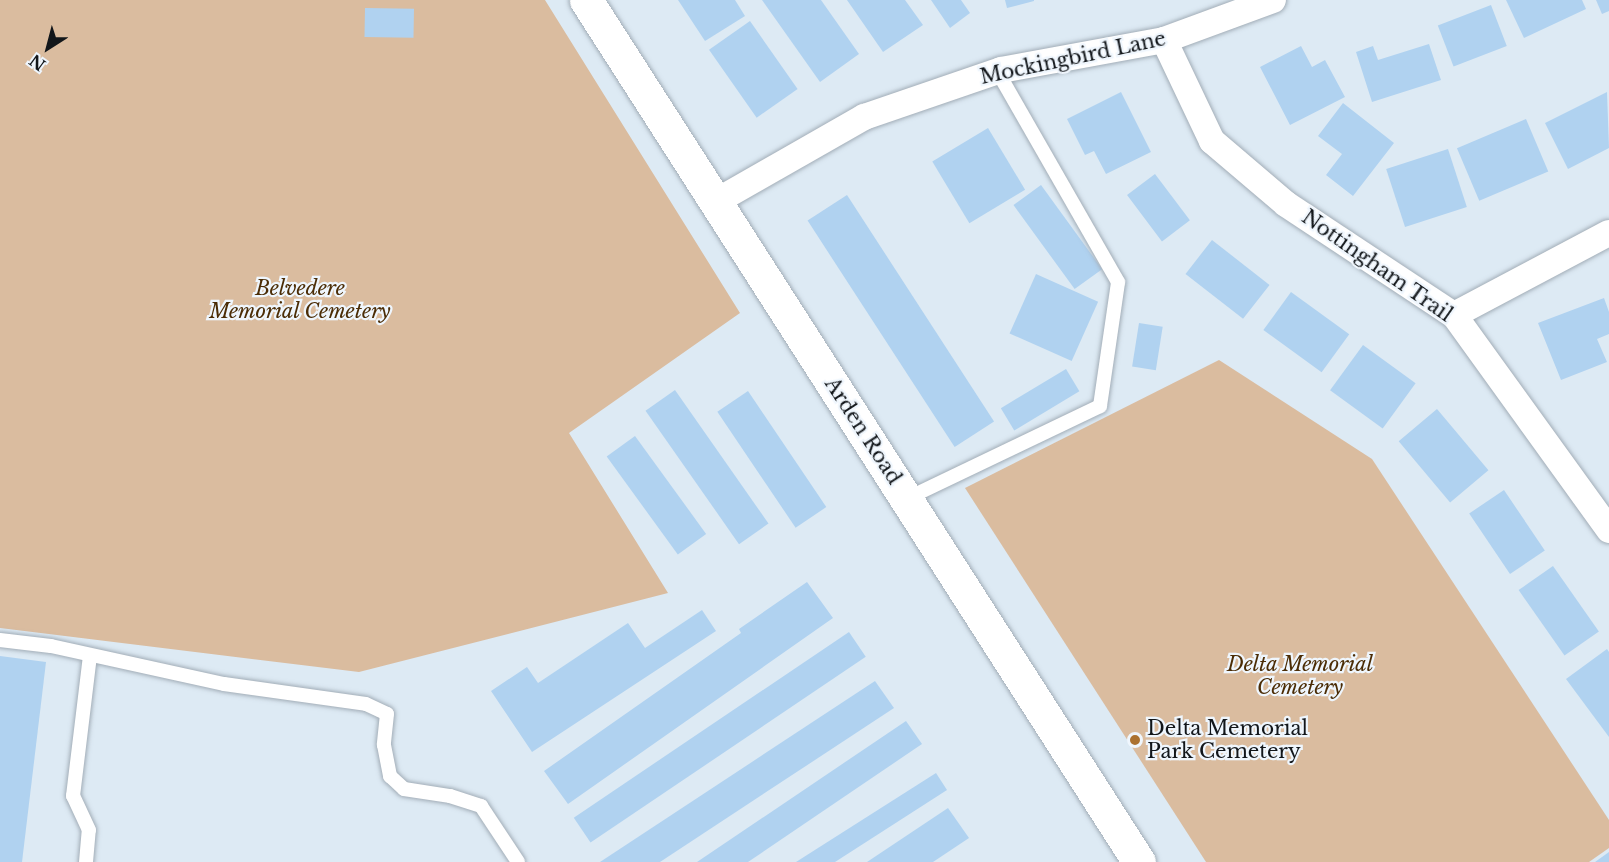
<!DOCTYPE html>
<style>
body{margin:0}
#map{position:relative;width:1609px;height:862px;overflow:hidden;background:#ddeaf4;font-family:"Libre Baskerville",serif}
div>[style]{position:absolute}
.green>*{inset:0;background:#dabc9f}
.building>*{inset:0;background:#b0d2f0;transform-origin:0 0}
.roads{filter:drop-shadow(0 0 2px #a2adb7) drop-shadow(0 0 2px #a2adb7)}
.lane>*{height:14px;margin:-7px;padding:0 7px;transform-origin:7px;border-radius:7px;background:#fff}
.street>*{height:26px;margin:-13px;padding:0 13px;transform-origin:13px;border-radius:13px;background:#fff}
.secondary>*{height:33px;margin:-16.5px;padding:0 16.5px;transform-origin:16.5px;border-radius:16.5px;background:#fff}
.dots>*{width:16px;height:16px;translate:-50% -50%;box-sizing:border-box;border:3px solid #eff6fd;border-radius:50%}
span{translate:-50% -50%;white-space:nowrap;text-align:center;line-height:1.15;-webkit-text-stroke:4.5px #eff6fd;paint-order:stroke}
.street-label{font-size:20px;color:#12161a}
.park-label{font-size:20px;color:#4b2c05;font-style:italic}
.poi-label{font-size:20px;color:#12161a}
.left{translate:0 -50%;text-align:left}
.north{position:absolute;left:18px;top:18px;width:60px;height:60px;-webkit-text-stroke:4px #eff6fd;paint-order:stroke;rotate:216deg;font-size:16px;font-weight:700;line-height:24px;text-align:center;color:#12161a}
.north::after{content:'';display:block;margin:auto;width:21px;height:27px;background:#12161a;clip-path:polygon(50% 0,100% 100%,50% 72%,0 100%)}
</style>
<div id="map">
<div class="green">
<i style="clip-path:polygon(0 0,545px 0,740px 313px,569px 433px,668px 593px,359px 672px,0 628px)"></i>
<i style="clip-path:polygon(1219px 360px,1372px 459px,1609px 820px,1609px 848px,1589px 862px,1206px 862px,965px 488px)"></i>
</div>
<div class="building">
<i style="clip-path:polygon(678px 0,735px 0,745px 16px,705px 41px)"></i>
<i style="clip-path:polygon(762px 0,821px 0,859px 54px,820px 82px)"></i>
<i style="clip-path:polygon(847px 0,905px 0,923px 25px,883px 52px)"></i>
<i style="clip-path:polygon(931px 0,961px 0,970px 13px,950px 28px)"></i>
<i style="clip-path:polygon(1005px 0,1034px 0,1034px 1px,1007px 8px)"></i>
<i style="clip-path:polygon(1506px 0,1582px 0,1586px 9px,1524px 38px)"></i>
<i style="clip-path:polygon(1596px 0,1609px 0,1609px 11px,1602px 14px)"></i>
<i style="left:1491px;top:5px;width:44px;height:57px;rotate:69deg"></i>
<i style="left:365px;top:8px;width:49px;height:29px;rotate:1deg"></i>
<i style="left:750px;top:21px;width:83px;height:50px;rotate:55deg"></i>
<i style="clip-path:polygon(1429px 44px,1441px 80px,1372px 102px,1356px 52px,1373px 46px,1378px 60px)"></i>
<i style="clip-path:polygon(1301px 46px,1312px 67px,1325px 60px,1345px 97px,1290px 125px,1260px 67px)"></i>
<i style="clip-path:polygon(1121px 92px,1151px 152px,1106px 174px,1094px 151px,1085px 155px,1067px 119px)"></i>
<i style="clip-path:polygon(1607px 92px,1609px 148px,1568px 169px,1545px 123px)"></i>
<i style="clip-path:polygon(1343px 103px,1394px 143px,1353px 196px,1326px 175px,1342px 154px,1318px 136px)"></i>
<i style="left:1526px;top:119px;width:57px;height:75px;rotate:67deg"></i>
<i style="left:988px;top:128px;width:72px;height:65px;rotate:59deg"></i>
<i style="left:1448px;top:149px;width:61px;height:65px;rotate:72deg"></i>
<i style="left:1155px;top:174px;width:58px;height:35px;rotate:53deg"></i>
<i style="left:1041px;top:185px;width:104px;height:34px;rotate:54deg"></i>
<i style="left:847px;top:195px;width:270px;height:47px;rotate:57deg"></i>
<i style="left:1212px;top:240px;width:73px;height:43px;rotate:38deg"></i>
<i style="left:1036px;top:274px;width:68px;height:65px;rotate:24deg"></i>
<i style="left:1291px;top:292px;width:72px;height:47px;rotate:36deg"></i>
<i style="clip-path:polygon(1604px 298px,1609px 312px,1609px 334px,1597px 339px,1607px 362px,1561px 380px,1538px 323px)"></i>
<i style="left:1139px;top:323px;width:24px;height:44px;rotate:9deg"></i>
<i style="left:1363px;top:345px;width:65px;height:56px;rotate:36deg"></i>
<i style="left:1066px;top:369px;width:26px;height:76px;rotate:59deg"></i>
<i style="left:675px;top:390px;width:163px;height:36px;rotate:55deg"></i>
<i style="left:748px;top:391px;width:140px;height:37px;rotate:56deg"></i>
<i style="left:1437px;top:409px;width:80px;height:50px;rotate:50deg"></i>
<i style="left:635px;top:436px;width:121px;height:35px;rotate:54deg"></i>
<i style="left:1504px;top:490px;width:73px;height:42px;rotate:56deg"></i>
<i style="left:1553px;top:566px;width:80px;height:42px;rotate:55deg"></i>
<i style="clip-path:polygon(807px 582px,833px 618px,568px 804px,544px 771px,741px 633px,739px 629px)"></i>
<i style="clip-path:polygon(702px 610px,716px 631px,532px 752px,491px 691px,527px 667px,538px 683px,628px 623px,645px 648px)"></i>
<i style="left:849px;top:632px;width:30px;height:332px;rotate:56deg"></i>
<i style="clip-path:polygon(1607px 649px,1609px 652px,1609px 737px,1566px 679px)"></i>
<i style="clip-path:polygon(0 656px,46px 662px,22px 862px,0 862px)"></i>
<i style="clip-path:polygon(875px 681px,894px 708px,660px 862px,600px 862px)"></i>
<i style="clip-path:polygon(906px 721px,922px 744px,748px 862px,697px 862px)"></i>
<i style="clip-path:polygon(936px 773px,947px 790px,835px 862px,796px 862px)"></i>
<i style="clip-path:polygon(948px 808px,969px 838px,933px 862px,867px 862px)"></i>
<i style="clip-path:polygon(1609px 852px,1609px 862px,1595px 862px)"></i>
</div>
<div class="roads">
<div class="lane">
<i style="left:906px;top:499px;width:215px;rotate:-25.6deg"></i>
<i style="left:1100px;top:406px;width:125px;rotate:-81.7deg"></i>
<i style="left:1118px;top:282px;width:243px;rotate:-119.8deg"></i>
<i style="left:0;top:640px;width:51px;rotate:6.7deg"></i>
<i style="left:51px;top:646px;width:177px;rotate:12.4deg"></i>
<i style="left:224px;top:684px;width:143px;rotate:8deg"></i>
<i style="left:366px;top:704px;width:23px;rotate:25deg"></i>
<i style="left:387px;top:714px;width:31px;rotate:96deg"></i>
<i style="left:384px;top:745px;width:32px;rotate:79deg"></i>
<i style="left:390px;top:776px;width:19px;rotate:43deg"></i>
<i style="left:404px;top:789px;width:47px;rotate:8.7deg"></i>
<i style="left:450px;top:796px;width:33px;rotate:18deg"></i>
<i style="left:481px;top:806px;width:67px;rotate:56.5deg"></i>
<i style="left:86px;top:862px;width:32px;rotate:-85deg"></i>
<i style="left:89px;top:830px;width:38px;rotate:-115deg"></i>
<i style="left:73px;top:796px;width:141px;rotate:-83.1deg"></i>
</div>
<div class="street">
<i style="left:1164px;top:40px;width:112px;rotate:64.6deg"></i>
<i style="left:1212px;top:141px;width:97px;rotate:40.4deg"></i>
<i style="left:1286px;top:204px;width:201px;rotate:33.5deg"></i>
<i style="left:1454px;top:315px;width:265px;rotate:54.2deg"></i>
<i style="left:715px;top:202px;width:172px;rotate:-29.7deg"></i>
<i style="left:864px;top:117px;width:145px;rotate:-18.9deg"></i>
<i style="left:1001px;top:70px;width:166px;rotate:-10.4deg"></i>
<i style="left:1164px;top:40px;width:116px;rotate:-20.2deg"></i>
<i style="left:1454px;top:315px;width:175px;rotate:-27.9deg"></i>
</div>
<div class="secondary">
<i style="left:586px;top:0;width:1024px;rotate:57.32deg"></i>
</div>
</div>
<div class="dots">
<i style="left:1135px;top:740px;background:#ab7130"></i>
</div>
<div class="street-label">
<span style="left:1073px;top:58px;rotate:-12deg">Mockingbird Lane</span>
<span style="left:1377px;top:266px;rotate:35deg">Nottingham Trail</span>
<span style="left:863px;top:431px;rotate:57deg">Arden Road</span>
</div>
<div class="park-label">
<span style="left:300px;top:300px">Belvedere<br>Memorial Cemetery</span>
<span style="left:1300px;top:676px">Delta Memorial<br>Cemetery</span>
</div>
<div class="poi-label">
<span class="left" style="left:1147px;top:740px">Delta Memorial<br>Park Cemetery</span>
</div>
<div class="north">N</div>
</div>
